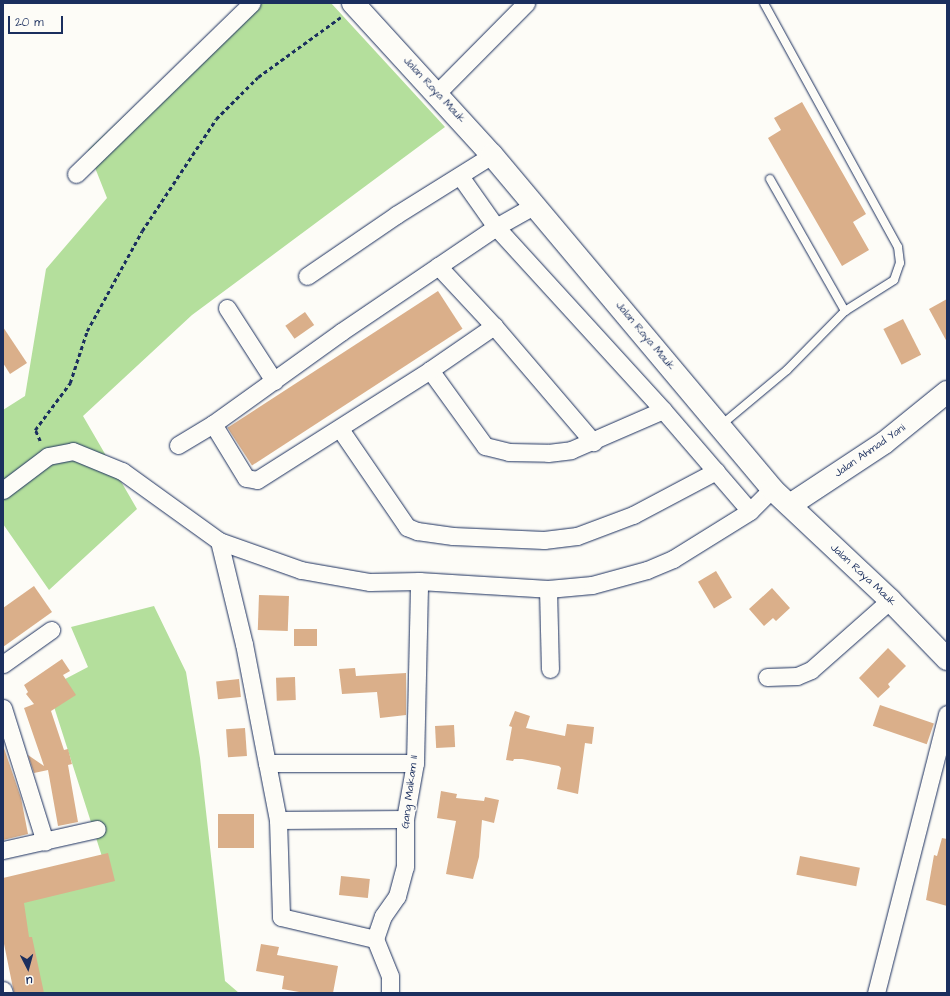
<!DOCTYPE html>
<style>
body{margin:0}
#map{position:relative;width:950px;height:996px;overflow:hidden;background:#fdfcf7;font-family:"Architects Daughter",sans-serif}
div>[style]{position:absolute}
.green>*{inset:0;background:#b4df9c}
.building>*{inset:0;background:#daaf8a;transform-origin:0 0}
.path>*{height:2.5px;margin-top:-1.25px;transform-origin:0;background:repeating-linear-gradient(90deg,#1b2f5e 0 4px,transparent 0 7px)}
.roads{filter:drop-shadow(0 0 1px #1b2f5e) drop-shadow(0 0 1px #1b2f5e)}
.lane>*{height:8px;margin:-4px;padding:0 4px;transform-origin:4px;border-radius:4px;background:#fdfcf7}
.street>*{height:17px;margin:-8.5px;padding:0 8.5px;transform-origin:8.5px;border-radius:8.5px;background:#fdfcf7}
.secondary>*{height:22px;margin:-11px;padding:0 11px;transform-origin:11px;border-radius:11px;background:#fdfcf7}
.primary>*{height:22px;margin:-11px;padding:0 11px;transform-origin:11px;border-radius:11px;background:#fdfcf7}
span{translate:-50% -50%;white-space:nowrap;text-align:center;line-height:1.15;-webkit-text-stroke:3px #fdfcf7;paint-order:stroke}
.street-label{font-size:11px;color:#1b2f5e}
.frame{position:absolute;inset:0;border:4px solid #1b2f5e;pointer-events:none}
.north{position:absolute;left:8px;top:948px;width:40px;height:40px;-webkit-text-stroke:3px #fdfcf7;paint-order:stroke;rotate:174deg;font-size:11px;font-weight:700;line-height:16px;text-align:center;color:#1b2f5e}
.north::after{content:'';display:block;margin:auto;width:14px;height:18px;background:#1b2f5e;clip-path:polygon(50% 0,100% 100%,50% 72%,0 100%)}
.scale{position:absolute;left:8px;top:16px;width:55px;height:18px;box-sizing:border-box;border:2px solid #1b2f5e;border-top:0;padding-left:5px;font-size:12px;line-height:14px;white-space:nowrap;color:#1b2f5e;-webkit-text-stroke:3px #fdfcf7;paint-order:stroke}
</style>
<div id="map">
<div class="green">
<i style="clip-path:polygon(244px 3px,331px 3px,445px 127px,192px 315px,83px 416px,137px 509px,49px 590px,3px 524px,3px 410px,25px 396px,46px 269px,107px 198px,88px 150px)"></i>
<i style="clip-path:polygon(154px 606px,186px 672px,200px 758px,225px 981px,239px 993px,33px 993px,11px 902px,106px 869px,48px 688px,88px 667px,71px 627px)"></i>
</div>
<div class="building">
<i style="clip-path:polygon(802px 102px,866px 214px,853px 222px,869px 250px,842px 266px,768px 138px,781px 130px,774px 118px)"></i>
<i style="left:438px;top:291px;width:45px;height:251px;rotate:57deg"></i>
<i style="clip-path:polygon(947px 299px,947px 342px,929px 309px)"></i>
<i style="left:305px;top:312px;width:16px;height:24px;rotate:55deg"></i>
<i style="left:903px;top:319px;width:40px;height:22px;rotate:63deg"></i>
<i style="clip-path:polygon(3px 327px,27px 363px,10px 374px,3px 363px)"></i>
<i style="left:716px;top:571px;width:31px;height:21px;rotate:59deg"></i>
<i style="clip-path:polygon(34px 586px,52px 612px,3px 647px,3px 608px)"></i>
<i style="clip-path:polygon(772px 588px,790px 608px,776px 621px,773px 618px,764px 626px,749px 609px)"></i>
<i style="left:259px;top:595px;width:30px;height:35px;rotate:2deg"></i>
<i style="left:317px;top:629px;width:17px;height:23px;rotate:90deg"></i>
<i style="clip-path:polygon(888px 648px,906px 666px,888px 684px,890px 687px,878px 698px,859px 678px)"></i>
<i style="clip-path:polygon(62px 659px,70px 671px,63px 675px,76px 695px,51px 711px,64px 750px,68px 749px,72px 764px,68px 765px,78px 822px,58px 826px,48px 770px,34px 773px,28px 755px,44px 766px,24px 708px,34px 704px,26px 694px,28px 692px,24px 685px)"></i>
<i style="clip-path:polygon(355px 668px,356px 676px,406px 673px,406px 715px,380px 718px,377px 692px,342px 694px,339px 669px)"></i>
<i style="left:295px;top:677px;width:23px;height:19px;rotate:88deg"></i>
<i style="left:239px;top:679px;width:18px;height:23px;rotate:84deg"></i>
<i style="left:880px;top:705px;width:57px;height:22px;rotate:19deg"></i>
<i style="clip-path:polygon(515px 711px,530px 716px,526px 728px,565px 736px,567px 724px,594px 727px,592px 744px,585px 743px,578px 794px,557px 789px,561px 768px,559px 766px,522px 759px,514px 759px,513px 761px,506px 760px,512px 727px,509px 726px)"></i>
<i style="left:454px;top:725px;width:22px;height:19px;rotate:87deg"></i>
<i style="left:245px;top:728px;width:28px;height:19px;rotate:86deg"></i>
<i style="clip-path:polygon(3px 745px,21px 798px,28px 834px,3px 840px)"></i>
<i style="clip-path:polygon(441px 791px,457px 794px,456px 798px,484px 801px,485px 797px,499px 800px,494px 823px,482px 820px,479px 857px,473px 879px,446px 874px,456px 821px,437px 818px)"></i>
<i style="left:254px;top:814px;width:34px;height:36px;rotate:90deg"></i>
<i style="clip-path:polygon(942px 838px,947px 839px,947px 906px,926px 900px,934px 855px,937px 856px)"></i>
<i style="clip-path:polygon(108px 853px,115px 881px,24px 903px,29px 937px,32px 937px,44px 993px,14px 993px,3px 939px,3px 878px)"></i>
<i style="left:800px;top:856px;width:61px;height:19px;rotate:11deg"></i>
<i style="left:341px;top:876px;width:29px;height:19px;rotate:6deg"></i>
<i style="clip-path:polygon(261px 944px,279px 947px,277px 955px,338px 966px,333px 993px,305px 993px,282px 989px,284px 976px,256px 971px)"></i>
</div>
<div class="path">
<i style="left:40px;top:441px;width:12px;rotate:-114deg"></i>
<i style="left:35px;top:430px;width:59px;rotate:-53.3deg"></i>
<i style="left:70px;top:383px;width:55px;rotate:-71.9deg"></i>
<i style="left:87px;top:331px;width:114px;rotate:-61.2deg"></i>
<i style="left:142px;top:231px;width:134px;rotate:-56.5deg"></i>
<i style="left:216px;top:119px;width:59px;rotate:-45deg"></i>
<i style="left:258px;top:77px;width:102px;rotate:-35.9deg"></i>
</div>
<div class="roads">
<div class="lane">
<i style="left:770px;top:179px;width:152px;rotate:60.4deg"></i>
<i style="left:720px;top:426px;width:87px;rotate:-39.9deg"></i>
<i style="left:787px;top:370px;width:83px;rotate:-45.5deg"></i>
<i style="left:845px;top:311px;width:58px;rotate:-32.3deg"></i>
<i style="left:894px;top:280px;width:18px;rotate:-71deg"></i>
<i style="left:900px;top:263px;width:16px;rotate:-97deg"></i>
<i style="left:898px;top:247px;width:278px;rotate:-118.8deg"></i>
</div>
<div class="street">
<i style="left:437px;top:93px;width:127px;rotate:-45.3deg"></i>
<i style="left:76px;top:174px;width:245px;rotate:-44.2deg"></i>
<i style="left:460px;top:176px;width:62px;rotate:54.8deg"></i>
<i style="left:496px;top:227px;width:248px;rotate:47.6deg"></i>
<i style="left:663px;top:410px;width:133px;rotate:49.3deg"></i>
<i style="left:438px;top:266px;width:82px;rotate:47deg"></i>
<i style="left:494px;top:326px;width:153px;rotate:49.5deg"></i>
<i style="left:307px;top:276px;width:108px;rotate:-34.4deg"></i>
<i style="left:396px;top:215px;width:113px;rotate:-32deg"></i>
<i style="left:227px;top:308px;width:87px;rotate:57.2deg"></i>
<i style="left:430px;top:370px;width:94px;rotate:54.1deg"></i>
<i style="left:485px;top:446px;width:25px;rotate:14deg"></i>
<i style="left:509px;top:452px;width:39px;rotate:1deg"></i>
<i style="left:548px;top:453px;width:23px;rotate:-7deg"></i>
<i style="left:571px;top:450px;width:100px;rotate:-23.5deg"></i>
<i style="left:213px;top:424px;width:63px;rotate:58.6deg"></i>
<i style="left:246px;top:478px;width:11px;rotate:10deg"></i>
<i style="left:257px;top:480px;width:205px;rotate:-32.4deg"></i>
<i style="left:430px;top:370px;width:78px;rotate:-34.5deg"></i>
<i style="left:340px;top:429px;width:119px;rotate:55.6deg"></i>
<i style="left:407px;top:527px;width:11px;rotate:22deg"></i>
<i style="left:417px;top:531px;width:36px;rotate:8deg"></i>
<i style="left:453px;top:536px;width:91px;rotate:2.5deg"></i>
<i style="left:544px;top:540px;width:33px;rotate:-7deg"></i>
<i style="left:577px;top:536px;width:60px;rotate:-20.6deg"></i>
<i style="left:633px;top:515px;width:94px;rotate:-27.9deg"></i>
<i style="left:178px;top:445px;width:41px;rotate:-31deg"></i>
<i style="left:213px;top:424px;width:158px;rotate:-35.7deg"></i>
<i style="left:341px;top:332px;width:187px;rotate:-34.1deg"></i>
<i style="left:496px;top:227px;width:45px;rotate:-29.4deg"></i>
<i style="left:3px;top:490px;width:56px;rotate:-37.1deg"></i>
<i style="left:48px;top:456px;width:25px;rotate:-11deg"></i>
<i style="left:73px;top:451px;width:53px;rotate:22.2deg"></i>
<i style="left:122px;top:471px;width:120px;rotate:35.8deg"></i>
<i style="left:219px;top:541px;width:87px;rotate:19.5deg"></i>
<i style="left:301px;top:570px;width:70px;rotate:9.9deg"></i>
<i style="left:370px;top:582px;width:49px;rotate:-1.2deg"></i>
<i style="left:419px;top:581px;width:129px;rotate:3.5deg"></i>
<i style="left:548px;top:589px;width:44px;rotate:-5.2deg"></i>
<i style="left:592px;top:585px;width:57px;rotate:-15.3deg"></i>
<i style="left:647px;top:570px;width:28px;rotate:-23deg"></i>
<i style="left:673px;top:559px;width:91px;rotate:-31.9deg"></i>
<i style="left:750px;top:511px;width:31px;rotate:-45deg"></i>
<i style="left:219px;top:541px;width:106px;rotate:76.4deg"></i>
<i style="left:244px;top:644px;width:121px;rotate:79.1deg"></i>
<i style="left:548px;top:589px;width:80px;rotate:88.6deg"></i>
<i style="left:3px;top:664px;width:59px;rotate:-35.3deg"></i>
<i style="left:767px;top:677px;width:30px;rotate:-2deg"></i>
<i style="left:797px;top:676px;width:15px;rotate:-23deg"></i>
<i style="left:811px;top:670px;width:106px;rotate:-41.5deg"></i>
<i style="left:3px;top:708px;width:140px;rotate:72.6deg"></i>
<i style="left:405px;top:819px;width:127px;rotate:179.5deg"></i>
<i style="left:278px;top:820px;width:58px;rotate:-100.9deg"></i>
<i style="left:267px;top:763px;width:148px"></i>
<i style="left:278px;top:820px;width:97px;rotate:88.2deg"></i>
<i style="left:281px;top:917px;width:97px;rotate:13.2deg"></i>
<i style="left:3px;top:850px;width:96px;rotate:-12.6deg"></i>
<i style="left:3px;top:990px;width:3px;rotate:72deg"></i>
<i style="left:390px;top:993px;width:17px;rotate:-90deg"></i>
<i style="left:390px;top:976px;width:40px;rotate:-112deg"></i>
<i style="left:375px;top:939px;width:24px;rotate:-71deg"></i>
<i style="left:383px;top:916px;width:24px;rotate:-55deg"></i>
<i style="left:397px;top:896px;width:30px;rotate:-75deg"></i>
<i style="left:405px;top:867px;width:48px;rotate:-90deg"></i>
<i style="left:405px;top:819px;width:57px;rotate:-79.9deg"></i>
<i style="left:415px;top:763px;width:182px;rotate:-88.7deg"></i>
<i style="left:876px;top:993px;width:288px;rotate:-75.7deg"></i>
</div>
<div class="secondary">
<i style="left:790px;top:505px;width:113px;rotate:-33.4deg"></i>
<i style="left:884px;top:443px;width:81px;rotate:-39deg"></i>
</div>
<div class="primary">
<i style="left:353px;top:3px;width:206px;rotate:47.6deg"></i>
<i style="left:492px;top:155px;width:436px;rotate:50deg"></i>
<i style="left:772px;top:489px;width:162px;rotate:43.2deg"></i>
<i style="left:890px;top:600px;width:82px;rotate:46deg"></i>
</div>
</div>
<div class="street-label">
<span style="left:434px;top:90px;rotate:47deg">Jalan Raya Mauk</span>
<span style="left:645px;top:336px;rotate:50deg">Jalan Raya Mauk</span>
<span style="left:870px;top:451px;rotate:-35deg">Jalan Ahmad Yani</span>
<span style="left:863px;top:575px;rotate:43deg">Jalan Raya Mauk</span>
<span style="left:410px;top:792px;rotate:-83deg">Gang Maikam II</span>
</div>
<div class="frame"></div>
<div class="north">U</div>
<div class="scale">20 m</div>
</div>
